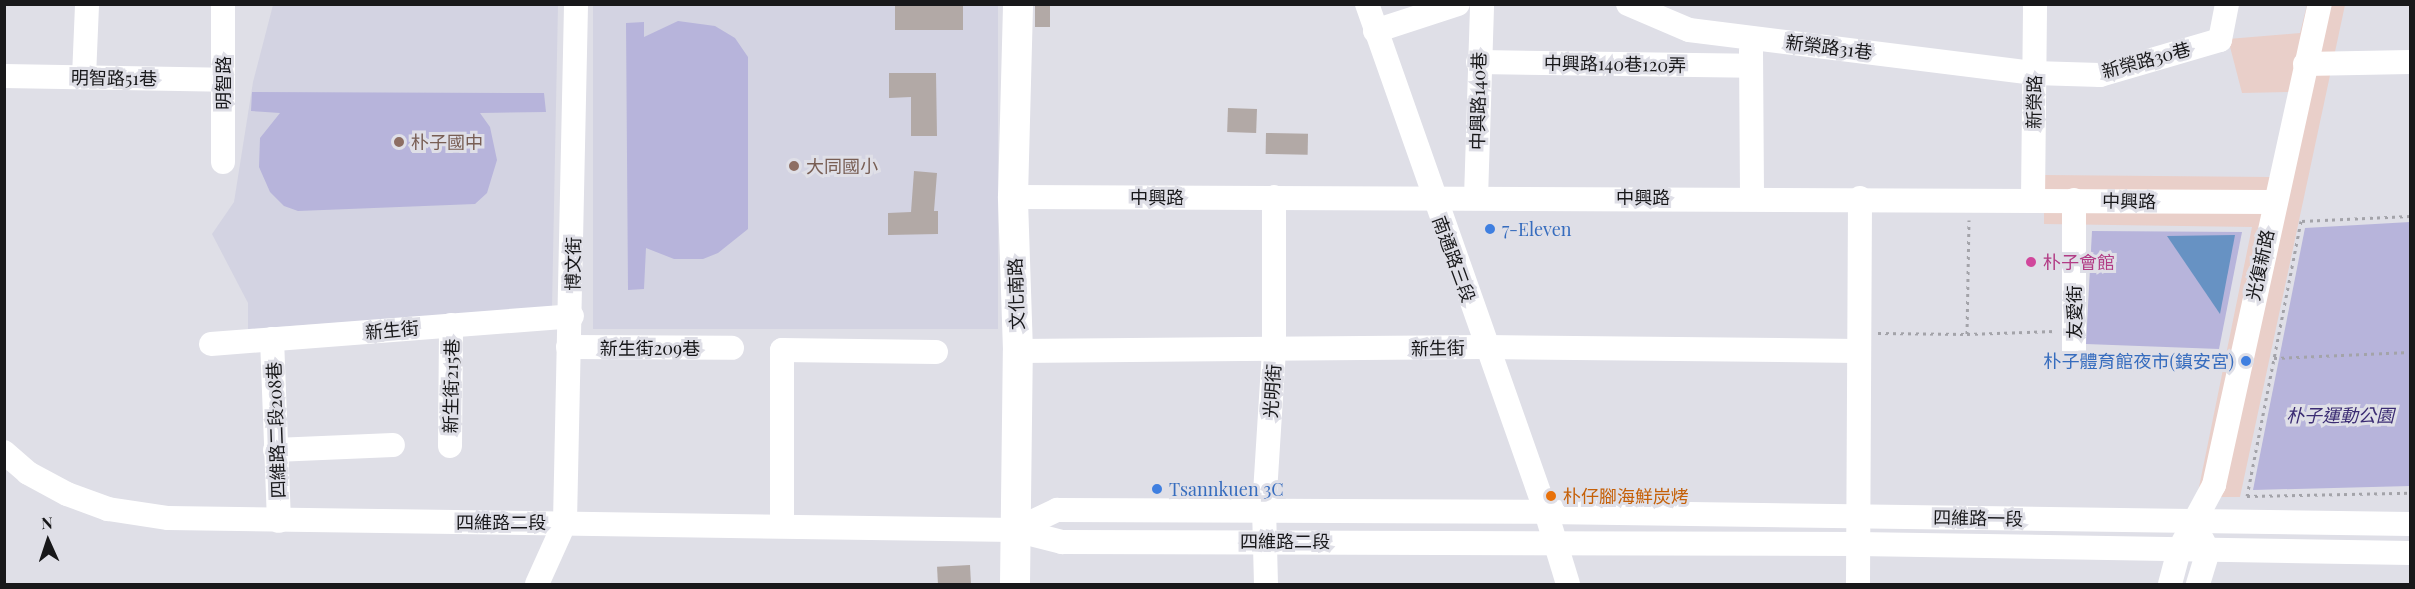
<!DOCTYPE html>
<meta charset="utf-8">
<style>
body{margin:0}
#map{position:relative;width:2415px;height:589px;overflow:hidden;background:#dfdfe7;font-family:"Playfair Display","Noto Sans TC",serif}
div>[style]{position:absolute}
.commercial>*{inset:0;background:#e9cfc9}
.built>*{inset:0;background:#d3d3e2;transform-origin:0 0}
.green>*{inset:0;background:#b7b4db}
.water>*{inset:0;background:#6792c3}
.building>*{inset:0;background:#b2a9a6;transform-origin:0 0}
.path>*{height:3px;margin-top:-1.5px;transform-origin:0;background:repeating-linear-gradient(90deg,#a3a3a9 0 3px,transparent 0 7.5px)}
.minor>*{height:24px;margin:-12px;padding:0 12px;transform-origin:12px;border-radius:12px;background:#fff}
.major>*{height:30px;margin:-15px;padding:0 15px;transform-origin:15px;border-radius:15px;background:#fff}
.dots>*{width:16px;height:16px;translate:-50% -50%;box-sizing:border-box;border:3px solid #dfdfe7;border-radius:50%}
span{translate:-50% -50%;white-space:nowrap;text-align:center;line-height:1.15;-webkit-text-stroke:6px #dfdfe7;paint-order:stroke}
.street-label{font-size:18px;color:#18181a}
.education-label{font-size:18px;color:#785e54}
.left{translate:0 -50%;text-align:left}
.shop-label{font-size:18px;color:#366cbe}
.right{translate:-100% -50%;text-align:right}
.hotel-label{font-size:18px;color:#b23c85}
.park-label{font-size:18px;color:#3b2c73;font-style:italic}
.food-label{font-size:18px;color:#c56008}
.frame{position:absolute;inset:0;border:6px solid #18181a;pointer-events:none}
.north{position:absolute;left:18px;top:511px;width:60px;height:60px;-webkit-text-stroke:4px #dfdfe7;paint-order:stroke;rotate:357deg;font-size:16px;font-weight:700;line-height:24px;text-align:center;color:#18181a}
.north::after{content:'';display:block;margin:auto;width:21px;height:27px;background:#18181a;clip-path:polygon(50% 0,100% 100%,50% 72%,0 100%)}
</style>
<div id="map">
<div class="commercial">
<i style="clip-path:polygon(2307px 5px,2345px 5px,2240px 497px,2197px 497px,2252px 227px,2044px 224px,2044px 175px,2270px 177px,2289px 92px,2242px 93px,2228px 39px,2300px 33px)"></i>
</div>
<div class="built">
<i style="clip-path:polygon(273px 5px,558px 5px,552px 308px,248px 329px,248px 303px,212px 234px,234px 202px,253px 82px)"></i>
<i style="left:593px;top:5px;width:405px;height:324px"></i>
</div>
<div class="green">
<i style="clip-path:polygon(678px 21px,715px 26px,735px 38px,748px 57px,748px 229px,718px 253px,703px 259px,674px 259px,646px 248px,644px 289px,628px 290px,626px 23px,644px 22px,644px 37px)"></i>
<i style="clip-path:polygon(252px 92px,544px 93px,546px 112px,480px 113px,490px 127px,497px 160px,487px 193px,475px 204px,298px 211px,284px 206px,270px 192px,259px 167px,260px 138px,280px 113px,251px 111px)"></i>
<i style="clip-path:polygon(2410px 222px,2410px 486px,2253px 490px,2305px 228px)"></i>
<i style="clip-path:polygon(2092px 231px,2242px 232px,2219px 349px,2086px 344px)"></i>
</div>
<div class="water">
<i style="clip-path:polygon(2235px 235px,2220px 314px,2167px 236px)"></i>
</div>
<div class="building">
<i style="left:895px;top:4px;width:68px;height:26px"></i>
<i style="left:1035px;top:4px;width:15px;height:23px"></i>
<i style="clip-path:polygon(889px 73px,936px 73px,937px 136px,911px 136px,911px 97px,889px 98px)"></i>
<i style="left:1228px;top:108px;width:29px;height:24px;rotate:2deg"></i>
<i style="left:1266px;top:133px;width:42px;height:21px;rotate:1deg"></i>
<i style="clip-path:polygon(914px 171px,937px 173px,934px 211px,938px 211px,938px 234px,888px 235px,888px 213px,911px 212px)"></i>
<i style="left:970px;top:565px;width:20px;height:33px;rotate:87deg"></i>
</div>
<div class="path">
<i style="left:2410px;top:216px;width:109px;rotate:177.4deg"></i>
<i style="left:2301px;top:221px;width:280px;rotate:101.1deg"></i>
<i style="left:2247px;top:496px;width:163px;rotate:-1.1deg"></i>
<i style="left:1878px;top:333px;width:89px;rotate:0.6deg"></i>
<i style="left:1967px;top:334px;width:114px;rotate:-89deg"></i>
<i style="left:1967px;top:334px;width:89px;rotate:-1.9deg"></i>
<i style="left:2274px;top:358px;width:136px;rotate:-2.5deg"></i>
</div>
<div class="minor">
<i style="left:1367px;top:4px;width:539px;rotate:70.59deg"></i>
<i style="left:1546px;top:512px;width:75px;rotate:73deg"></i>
<i style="left:1628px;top:4px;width:66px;rotate:23.1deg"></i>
<i style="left:1689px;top:30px;width:348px;rotate:7.1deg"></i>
<i style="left:2034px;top:73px;width:66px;rotate:1.7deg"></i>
<i style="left:2100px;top:75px;width:125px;rotate:-16.3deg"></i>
<i style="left:2220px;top:40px;width:37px;rotate:-79deg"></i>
<i style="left:1375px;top:31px;width:87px;rotate:-18deg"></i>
<i style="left:1751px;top:51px;width:146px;rotate:89.6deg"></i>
<i style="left:1478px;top:62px;width:273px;rotate:0.8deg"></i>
<i style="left:2305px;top:64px;width:105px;rotate:-1.1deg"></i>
<i style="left:4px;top:76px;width:219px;rotate:1deg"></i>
<i style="left:84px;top:77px;width:73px;rotate:-87.6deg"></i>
<i style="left:223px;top:162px;width:158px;rotate:-90deg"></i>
<i style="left:1013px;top:197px;width:1260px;rotate:0.23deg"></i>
<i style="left:1476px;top:198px;width:194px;rotate:-88.2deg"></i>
<i style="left:2033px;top:200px;width:196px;rotate:-89.4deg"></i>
<i style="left:2074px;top:200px;width:153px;rotate:90deg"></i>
<i style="left:272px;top:339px;width:182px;rotate:87.8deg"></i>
<i style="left:211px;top:344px;width:362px;rotate:-4.4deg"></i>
<i style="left:568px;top:347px;width:164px;rotate:0.3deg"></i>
<i style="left:1018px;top:351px;width:468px;rotate:-0.5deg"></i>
<i style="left:1486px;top:347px;width:372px;rotate:0.6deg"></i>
<i style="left:450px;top:446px;width:121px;rotate:-89.5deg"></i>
<i style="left:275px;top:450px;width:118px;rotate:-2.4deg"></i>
<i style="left:4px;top:452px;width:32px;rotate:41deg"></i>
<i style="left:28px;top:473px;width:44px;rotate:28.3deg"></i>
<i style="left:67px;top:494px;width:44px;rotate:20.1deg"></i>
<i style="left:108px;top:509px;width:61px;rotate:8.5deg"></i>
<i style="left:168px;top:518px;width:847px;rotate:0.81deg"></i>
<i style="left:1015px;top:530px;width:49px;rotate:14.3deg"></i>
<i style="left:1062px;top:542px;width:795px;rotate:0.14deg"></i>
<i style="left:1857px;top:544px;width:553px;rotate:0.93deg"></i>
<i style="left:782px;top:526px;width:176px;rotate:-90deg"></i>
<i style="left:782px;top:350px;width:154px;rotate:0.7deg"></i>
<i style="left:1015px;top:530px;width:47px;rotate:-25.5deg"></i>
<i style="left:1057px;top:510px;width:489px;rotate:0.2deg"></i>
<i style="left:1546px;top:512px;width:864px;rotate:0.8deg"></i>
<i style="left:537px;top:584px;width:68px;rotate:-65.7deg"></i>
<i style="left:565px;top:522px;width:518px;rotate:-88.78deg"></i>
<i style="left:1266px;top:584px;width:75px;rotate:-91.5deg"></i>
<i style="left:1264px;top:509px;width:159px;rotate:-86.4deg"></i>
<i style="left:1274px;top:350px;width:153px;rotate:-90deg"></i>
<i style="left:1858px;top:584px;width:386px;rotate:-89.7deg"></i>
<i style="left:2170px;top:584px;width:35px;rotate:-75deg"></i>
<i style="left:2179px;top:550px;width:74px;rotate:-61.7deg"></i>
<i style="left:2214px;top:485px;width:493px;rotate:-77.6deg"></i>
<i style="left:2198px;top:584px;width:34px;rotate:-73deg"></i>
<i style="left:2208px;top:551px;width:13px;rotate:-117deg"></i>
</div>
<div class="major">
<i style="left:1015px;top:584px;width:233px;rotate:-89.3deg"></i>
<i style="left:1018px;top:351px;width:154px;rotate:-91.9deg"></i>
<i style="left:1013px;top:197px;width:193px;rotate:-88.5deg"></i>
</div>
<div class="dots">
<i style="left:399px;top:142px;background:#8d6e63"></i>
<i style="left:794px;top:166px;background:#8d6e63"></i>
<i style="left:1490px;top:229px;background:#3f7fe0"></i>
<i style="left:2031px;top:262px;background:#d1479c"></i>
<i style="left:2246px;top:361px;background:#3f7fe0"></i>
<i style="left:1157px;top:489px;background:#3f7fe0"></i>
<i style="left:1551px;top:496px;background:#e8710a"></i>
</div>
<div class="street-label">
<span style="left:1829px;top:47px;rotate:7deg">新榮路31巷</span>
<span style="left:2146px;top:60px;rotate:-15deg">新榮路30巷</span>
<span style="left:1615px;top:64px;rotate:1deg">中興路140巷120弄</span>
<span style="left:114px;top:78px;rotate:1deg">明智路51巷</span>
<span style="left:223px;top:83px;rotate:-90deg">明智路</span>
<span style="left:1478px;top:101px;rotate:-89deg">中興路140巷</span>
<span style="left:2034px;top:102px;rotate:-89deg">新榮路</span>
<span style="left:1157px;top:197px">中興路</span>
<span style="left:1643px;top:197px">中興路</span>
<span style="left:2129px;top:201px;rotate:1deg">中興路</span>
<span style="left:1454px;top:259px;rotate:70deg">南通路三段</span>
<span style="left:573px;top:264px;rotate:-89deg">博文街</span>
<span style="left:2260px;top:265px;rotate:-78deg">光復新路</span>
<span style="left:1016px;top:294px;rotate:-92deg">文化南路</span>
<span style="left:2074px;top:312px;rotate:-90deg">友愛街</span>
<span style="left:392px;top:330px;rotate:-5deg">新生街</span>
<span style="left:650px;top:348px">新生街209巷</span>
<span style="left:1438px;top:348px;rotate:-1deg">新生街</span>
<span style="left:451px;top:386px;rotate:-89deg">新生街215巷</span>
<span style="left:1272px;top:391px;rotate:-86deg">光明街</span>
<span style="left:276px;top:430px;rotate:-92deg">四維路二段208巷</span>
<span style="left:1978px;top:518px;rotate:1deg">四維路一段</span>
<span style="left:501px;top:522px">四維路二段</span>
<span style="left:1285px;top:541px">四維路二段</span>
</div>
<div class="education-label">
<span class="left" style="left:411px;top:142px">朴子國中</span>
<span class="left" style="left:806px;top:166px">大同國小</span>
</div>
<div class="shop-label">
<span class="left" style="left:1502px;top:229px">7-Eleven</span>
<span class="right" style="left:2234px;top:361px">朴子體育館夜市(鎮安宮)</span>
<span class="left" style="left:1169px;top:489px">Tsannkuen 3C</span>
</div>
<div class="hotel-label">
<span class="left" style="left:2043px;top:262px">朴子會館</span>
</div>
<div class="park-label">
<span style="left:2340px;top:415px">朴子運動公園</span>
</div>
<div class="food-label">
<span class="left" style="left:1563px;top:496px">朴仔腳海鮮炭烤</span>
</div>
<div class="frame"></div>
<div class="north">N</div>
</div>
